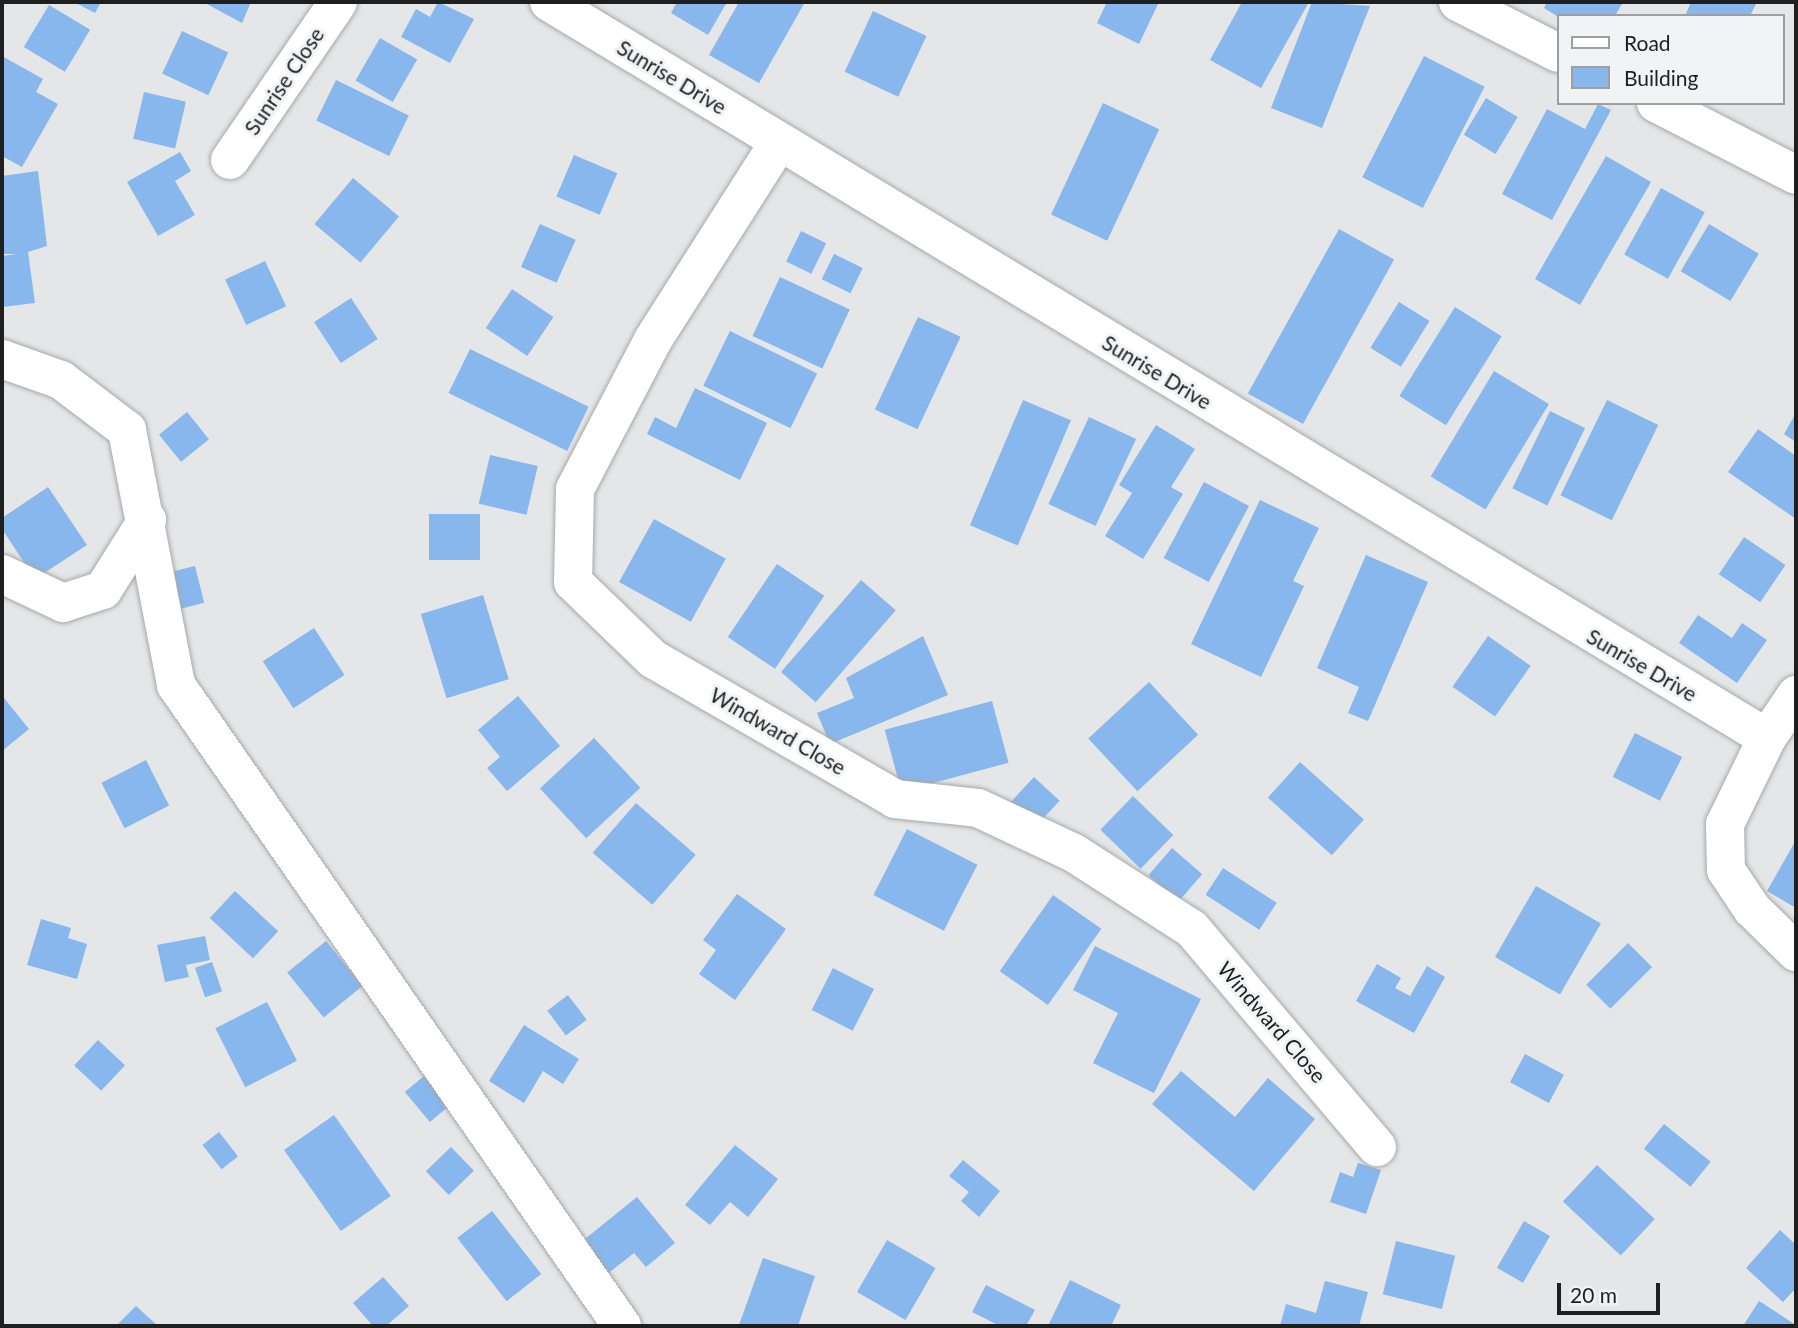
<!DOCTYPE html>
<style>
body{margin:0}
#map{position:relative;width:1798px;height:1328px;overflow:hidden;background:#e5e6e7;font-family:Lato,sans-serif}
div>[style]{position:absolute}
.building>*{inset:0;background:#87b7ec;transform-origin:0 0}
.roads{filter:drop-shadow(0 0 2px #a7a8a9) drop-shadow(0 0 2px #a7a8a9)}
.minor>*{height:38px;margin:-19px;padding:0 19px;transform-origin:19px;border-radius:19px;background:#fff}
span{translate:-50% -50%;white-space:nowrap;text-align:center;line-height:1.15;-webkit-text-stroke:6px #f2f3f4;paint-order:stroke}
.street-label{font-size:21px;color:#1f1f20}
.frame{position:absolute;inset:0;border:4px solid #1f1f20;pointer-events:none}
.legend{position:absolute;left:1557px;top:14px;width:228px;height:91px;box-sizing:border-box;background:#f2f3f4;border:2px solid #9e9e9f;margin:0;padding:9px 12px;list-style:none;font-size:21px;color:#1f1f20}
.legend li{display:flex;align-items:center;gap:14px;height:35px}
.legend b{width:35px;border:2px solid #9e9e9f}
.scale{position:absolute;left:1557px;top:1283px;width:103px;height:32px;box-sizing:border-box;border:4px solid #1f1f20;border-top:0;padding-left:9px;font-size:21px;line-height:24px;white-space:nowrap;color:#1f1f20;-webkit-text-stroke:5px #f2f3f4;paint-order:stroke}
</style>
<div id="map">
<div class="building">
<i style="clip-path:polygon(74px 2px,101px 2px,95px 13px)"></i>
<i style="clip-path:polygon(203px 2px,251px 2px,242px 23px)"></i>
<i style="clip-path:polygon(438px 2px,474px 19px,450px 63px,401px 37px,416px 9px,430px 17px)"></i>
<i style="clip-path:polygon(677px 2px,727px 2px,708px 35px,671px 13px)"></i>
<i style="clip-path:polygon(739px 2px,805px 2px,759px 83px,709px 55px)"></i>
<i style="clip-path:polygon(1107px 2px,1159px 2px,1139px 44px,1097px 23px)"></i>
<i style="clip-path:polygon(1242px 2px,1309px 2px,1261px 88px,1210px 60px)"></i>
<i style="clip-path:polygon(1312px 2px,1370px 6px,1322px 128px,1271px 108px)"></i>
<i style="clip-path:polygon(1547px 2px,1623px 2px,1615px 16px,1557px 16px,1544px 8px)"></i>
<i style="clip-path:polygon(1691px 2px,1757px 2px,1750px 16px,1685px 16px)"></i>
<i style="left:49px;top:5px;width:48px;height:49px;rotate:31deg"></i>
<i style="left:873px;top:11px;width:59px;height:67px;rotate:25deg"></i>
<i style="left:182px;top:31px;width:51px;height:47px;rotate:25deg"></i>
<i style="left:380px;top:38px;width:43px;height:49px;rotate:30deg"></i>
<i style="clip-path:polygon(2px 56px,43px 79px,36px 92px,58px 104px,22px 167px,2px 156px)"></i>
<i style="left:1424px;top:56px;width:68px;height:136px;rotate:27deg"></i>
<i style="left:336px;top:80px;width:81px;height:45px;rotate:26deg"></i>
<i style="left:144px;top:92px;width:43px;height:48px;rotate:13deg"></i>
<i style="left:1486px;top:98px;width:37px;height:43px;rotate:31deg"></i>
<i style="left:1103px;top:103px;width:62px;height:123px;rotate:25deg"></i>
<i style="clip-path:polygon(1598px 104px,1611px 110px,1552px 220px,1502px 194px,1547px 109px,1585px 129px)"></i>
<i style="clip-path:polygon(180px 152px,191px 171px,175px 181px,195px 215px,158px 236px,127px 182px)"></i>
<i style="left:574px;top:155px;width:47px;height:45px;rotate:23deg"></i>
<i style="left:1606px;top:156px;width:52px;height:142px;rotate:30deg"></i>
<i style="clip-path:polygon(38px 171px,47px 246px,28px 252px,35px 303px,2px 307px,2px 256px,17px 254px,2px 254px,2px 176px)"></i>
<i style="left:353px;top:178px;width:60px;height:60px;rotate:40deg"></i>
<i style="left:1661px;top:188px;width:50px;height:76px;rotate:29deg"></i>
<i style="left:540px;top:224px;width:39px;height:47px;rotate:24deg"></i>
<i style="left:1709px;top:224px;width:58px;height:55px;rotate:31deg"></i>
<i style="left:1339px;top:229px;width:63px;height:188px;rotate:29deg"></i>
<i style="left:801px;top:231px;width:28px;height:34px;rotate:26deg"></i>
<i style="left:834px;top:254px;width:32px;height:28px;rotate:26deg"></i>
<i style="left:265px;top:261px;width:50px;height:44px;rotate:65deg"></i>
<i style="left:780px;top:277px;width:77px;height:65px;rotate:25deg"></i>
<i style="left:512px;top:289px;width:50px;height:47px;rotate:34deg"></i>
<i style="left:351px;top:298px;width:49px;height:44px;rotate:57deg"></i>
<i style="left:1399px;top:302px;width:36px;height:54px;rotate:32deg"></i>
<i style="left:1455px;top:307px;width:55px;height:105px;rotate:32deg"></i>
<i style="left:918px;top:317px;width:47px;height:102px;rotate:25deg"></i>
<i style="left:730px;top:331px;width:97px;height:61px;rotate:26deg"></i>
<i style="left:470px;top:349px;width:132px;height:49px;rotate:26deg"></i>
<i style="left:1494px;top:371px;width:64px;height:123px;rotate:31deg"></i>
<i style="clip-path:polygon(695px 388px,767px 423px,740px 480px,647px 434px,655px 417px,676px 428px)"></i>
<i style="left:1023px;top:400px;width:52px;height:136px;rotate:23deg"></i>
<i style="left:1607px;top:400px;width:57px;height:106px;rotate:26deg"></i>
<i style="left:1550px;top:411px;width:39px;height:86px;rotate:26deg"></i>
<i style="left:187px;top:412px;width:35px;height:36px;rotate:51deg"></i>
<i style="clip-path:polygon(1796px 413px,1796px 442px,1784px 434px)"></i>
<i style="left:1089px;top:417px;width:52px;height:96px;rotate:25deg"></i>
<i style="clip-path:polygon(1156px 425px,1195px 449px,1171px 487px,1183px 494px,1143px 559px,1105px 536px,1132px 493px,1119px 485px)"></i>
<i style="clip-path:polygon(1758px 429px,1796px 456px,1796px 519px,1728px 472px)"></i>
<i style="left:490px;top:455px;width:49px;height:50px;rotate:13deg"></i>
<i style="left:1204px;top:482px;width:51px;height:86px;rotate:28deg"></i>
<i style="clip-path:polygon(48px 487px,87px 545px,35px 579px,2px 529px,2px 518px)"></i>
<i style="clip-path:polygon(1260px 500px,1319px 528px,1293px 581px,1304px 586px,1261px 677px,1191px 644px)"></i>
<i style="left:429px;top:514px;width:51px;height:46px"></i>
<i style="left:654px;top:519px;width:82px;height:72px;rotate:29deg"></i>
<i style="left:1744px;top:537px;width:50px;height:45px;rotate:34deg"></i>
<i style="clip-path:polygon(1366px 555px,1428px 582px,1368px 721px,1348px 713px,1359px 687px,1317px 668px)"></i>
<i style="left:777px;top:564px;width:57px;height:88px;rotate:34deg"></i>
<i style="left:195px;top:566px;width:38px;height:24px;rotate:76deg"></i>
<i style="left:861px;top:580px;width:46px;height:122px;rotate:41deg"></i>
<i style="left:483px;top:595px;width:88px;height:65px;rotate:73deg"></i>
<i style="clip-path:polygon(1698px 615px,1732px 638px,1742px 623px,1767px 640px,1737px 683px,1679px 643px)"></i>
<i style="left:314px;top:628px;width:56px;height:61px;rotate:57deg"></i>
<i style="clip-path:polygon(923px 636px,948px 695px,830px 744px,817px 713px,854px 698px,846px 678px)"></i>
<i style="left:1488px;top:636px;width:52px;height:62px;rotate:35deg"></i>
<i style="left:1149px;top:682px;width:72px;height:83px;rotate:47deg"></i>
<i style="clip-path:polygon(518px 696px,560px 746px,507px 791px,487px 768px,500px 757px,478px 730px)"></i>
<i style="clip-path:polygon(4px 698px,29px 729px,2px 751px,2px 699px)"></i>
<i style="left:992px;top:701px;width:64px;height:111px;rotate:75deg"></i>
<i style="left:1635px;top:733px;width:53px;height:49px;rotate:27deg"></i>
<i style="left:594px;top:738px;width:68px;height:74px;rotate:47deg"></i>
<i style="left:146px;top:760px;width:51px;height:50px;rotate:63deg"></i>
<i style="left:1300px;top:762px;width:86px;height:48px;rotate:42deg"></i>
<i style="left:1034px;top:777px;width:35px;height:37px;rotate:43deg"></i>
<i style="left:1133px;top:796px;width:56px;height:47px;rotate:44deg"></i>
<i style="left:636px;top:803px;width:79px;height:66px;rotate:41deg"></i>
<i style="left:907px;top:829px;width:79px;height:74px;rotate:27deg"></i>
<i style="clip-path:polygon(1796px 840px,1796px 908px,1767px 891px)"></i>
<i style="left:1172px;top:848px;width:40px;height:36px;rotate:41deg"></i>
<i style="left:1223px;top:868px;width:64px;height:32px;rotate:33deg"></i>
<i style="left:1536px;top:886px;width:75px;height:82px;rotate:30deg"></i>
<i style="left:235px;top:891px;width:59px;height:37px;rotate:43deg"></i>
<i style="clip-path:polygon(737px 894px,786px 929px,735px 1000px,699px 974px,716px 950px,703px 940px)"></i>
<i style="left:1053px;top:895px;width:59px;height:93px;rotate:35deg"></i>
<i style="clip-path:polygon(41px 919px,71px 928px,68px 938px,87px 944px,77px 979px,27px 965px)"></i>
<i style="clip-path:polygon(205px 936px,210px 960px,186px 965px,189px 977px,165px 982px,157px 945px)"></i>
<i style="left:326px;top:941px;width:58px;height:50px;rotate:51deg"></i>
<i style="left:1628px;top:943px;width:34px;height:59px;rotate:45deg"></i>
<i style="clip-path:polygon(1095px 946px,1201px 999px,1154px 1093px,1093px 1063px,1118px 1013px,1073px 990px)"></i>
<i style="left:212px;top:962px;width:31px;height:18px;rotate:71deg"></i>
<i style="clip-path:polygon(1377px 964px,1401px 978px,1395px 988px,1410px 996px,1427px 966px,1445px 977px,1414px 1033px,1356px 1001px)"></i>
<i style="left:833px;top:968px;width:46px;height:47px;rotate:27deg"></i>
<i style="left:568px;top:995px;width:31px;height:26px;rotate:53deg"></i>
<i style="left:267px;top:1002px;width:66px;height:58px;rotate:63deg"></i>
<i style="clip-path:polygon(524px 1025px,579px 1059px,563px 1084px,543px 1071px,524px 1103px,489px 1081px)"></i>
<i style="left:98px;top:1040px;width:37px;height:35px;rotate:43deg"></i>
<i style="left:1525px;top:1054px;width:44px;height:32px;rotate:28deg"></i>
<i style="clip-path:polygon(1181px 1071px,1235px 1117px,1268px 1078px,1315px 1119px,1254px 1191px,1152px 1104px)"></i>
<i style="left:424px;top:1076px;width:39px;height:25px;rotate:50deg"></i>
<i style="left:334px;top:1115px;width:99px;height:61px;rotate:55deg"></i>
<i style="left:1664px;top:1124px;width:60px;height:32px;rotate:39deg"></i>
<i style="left:219px;top:1132px;width:31px;height:21px;rotate:52deg"></i>
<i style="clip-path:polygon(735px 1145px,778px 1179px,748px 1217px,730px 1202px,710px 1225px,685px 1205px)"></i>
<i style="left:451px;top:1147px;width:33px;height:35px;rotate:46deg"></i>
<i style="clip-path:polygon(963px 1160px,1000px 1191px,979px 1217px,961px 1201px,969px 1192px,949px 1176px)"></i>
<i style="clip-path:polygon(1358px 1163px,1381px 1170px,1366px 1214px,1330px 1202px,1340px 1172px,1353px 1177px)"></i>
<i style="left:1597px;top:1165px;width:79px;height:50px;rotate:43deg"></i>
<i style="clip-path:polygon(637px 1197px,675px 1243px,646px 1267px,634px 1253px,606px 1275px,580px 1243px)"></i>
<i style="left:492px;top:1211px;width:80px;height:44px;rotate:52deg"></i>
<i style="left:1524px;top:1221px;width:30px;height:54px;rotate:30deg"></i>
<i style="clip-path:polygon(1780px 1230px,1796px 1245px,1796px 1288px,1783px 1302px,1746px 1268px)"></i>
<i style="left:887px;top:1240px;width:56px;height:60px;rotate:30deg"></i>
<i style="left:1396px;top:1241px;width:61px;height:55px;rotate:14deg"></i>
<i style="clip-path:polygon(763px 1258px,815px 1276px,798px 1326px,739px 1325px)"></i>
<i style="clip-path:polygon(383px 1277px,409px 1306px,386px 1326px,373px 1326px,353px 1303px)"></i>
<i style="clip-path:polygon(1070px 1280px,1121px 1305px,1111px 1326px,1048px 1326px)"></i>
<i style="clip-path:polygon(1325px 1281px,1368px 1292px,1359px 1326px,1280px 1326px,1286px 1304px,1316px 1313px)"></i>
<i style="clip-path:polygon(986px 1285px,1035px 1310px,1026px 1326px,1000px 1326px,972px 1312px)"></i>
<i style="clip-path:polygon(1759px 1301px,1796px 1325px,1796px 1326px,1743px 1326px)"></i>
<i style="clip-path:polygon(136px 1306px,158px 1326px,116px 1326px)"></i>
</div>
<div class="roads">
<div class="minor">
<i style="left:549px;top:2px;width:1423px;rotate:31.14deg"></i>
<i style="left:1458px;top:2px;width:112px;rotate:27deg"></i>
<i style="left:1656px;top:103px;width:157px;rotate:27.2deg"></i>
<i style="left:779px;top:142px;width:235px;rotate:122.5deg"></i>
<i style="left:653px;top:340px;width:168px;rotate:117.6deg"></i>
<i style="left:575px;top:489px;width:93px;rotate:91.2deg"></i>
<i style="left:573px;top:582px;width:111px;rotate:43.9deg"></i>
<i style="left:653px;top:659px;width:280px;rotate:30deg"></i>
<i style="left:895px;top:799px;width:83px;rotate:6.2deg"></i>
<i style="left:978px;top:808px;width:106px;rotate:25.1deg"></i>
<i style="left:1074px;top:853px;width:140px;rotate:32.8deg"></i>
<i style="left:1192px;top:929px;width:286px;rotate:49.7deg"></i>
<i style="left:230px;top:160px;width:191px;rotate:-55.6deg"></i>
<i style="left:2px;top:359px;width:63px;rotate:19.6deg"></i>
<i style="left:61px;top:380px;width:83px;rotate:37.1deg"></i>
<i style="left:127px;top:430px;width:260px;rotate:79.1deg"></i>
<i style="left:176px;top:685px;width:781px;rotate:55.17deg"></i>
<i style="left:2px;top:574px;width:68px;rotate:25.4deg"></i>
<i style="left:63px;top:603px;width:42px;rotate:-18deg"></i>
<i style="left:103px;top:590px;width:83px;rotate:-57.8deg"></i>
<i style="left:1796px;top:695px;width:52px;rotate:124deg"></i>
<i style="left:1767px;top:738px;width:96px;rotate:116deg"></i>
<i style="left:1725px;top:824px;width:46px;rotate:88.8deg"></i>
<i style="left:1726px;top:870px;width:47px;rotate:56.3deg"></i>
<i style="left:1752px;top:909px;width:62px;rotate:44.3deg"></i>
</div>
</div>
<div class="street-label">
<span style="left:672px;top:77px;rotate:31deg">Sunrise Drive</span>
<span style="left:284px;top:81px;rotate:-56deg">Sunrise Close</span>
<span style="left:1157px;top:372px;rotate:31deg">Sunrise Drive</span>
<span style="left:1642px;top:665px;rotate:30deg">Sunrise Drive</span>
<span style="left:778px;top:731px;rotate:30deg">Windward Close</span>
<span style="left:1272px;top:1022px;rotate:49deg">Windward Close</span>
</div>
<div class="frame"></div>
<ul class="legend">
<li><b style="height:9px;background:#fff"></b>Road</li>
<li><b style="height:19px;background:#87b7ec"></b>Building</li>
</ul>
<div class="scale">20 m</div>
</div>
